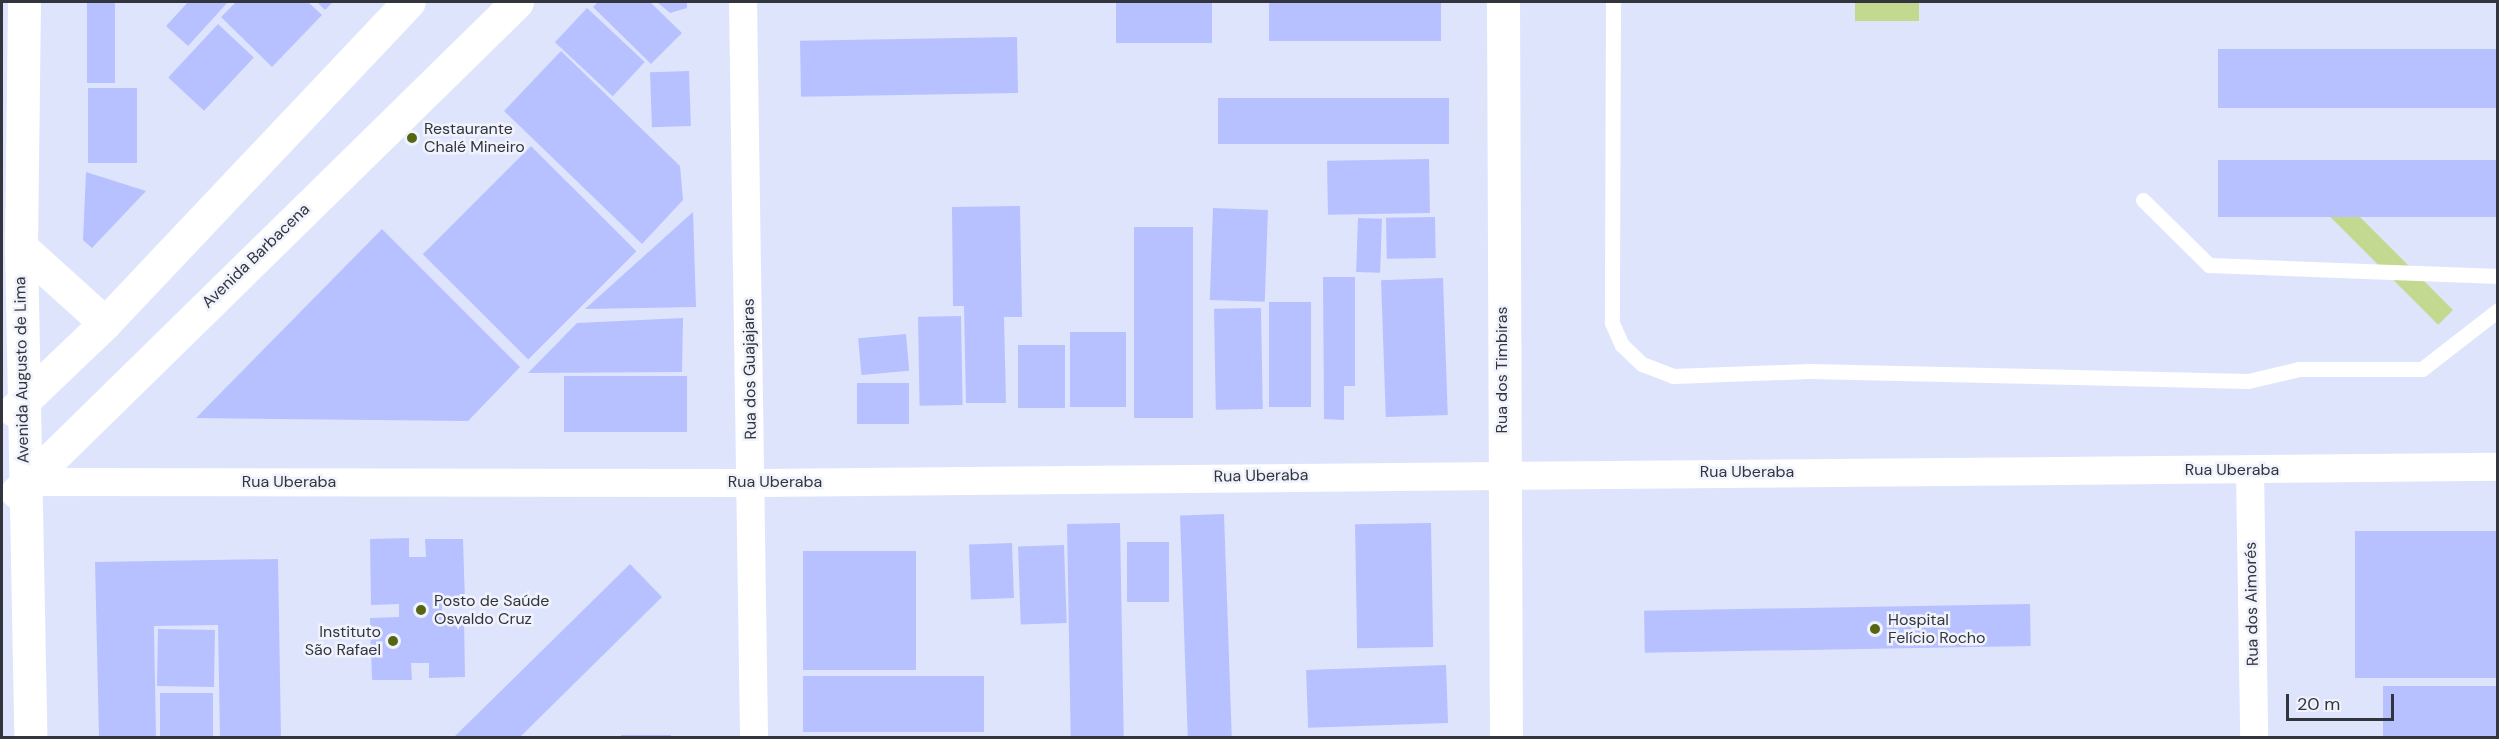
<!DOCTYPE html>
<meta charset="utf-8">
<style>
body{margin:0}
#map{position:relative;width:2499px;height:739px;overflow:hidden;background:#dfe4fd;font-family:"DM Sans",sans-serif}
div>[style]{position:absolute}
.green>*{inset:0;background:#c3d98f;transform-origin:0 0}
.building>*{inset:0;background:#b7c1ff;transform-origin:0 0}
.lane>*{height:15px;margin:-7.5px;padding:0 7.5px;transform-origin:7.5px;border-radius:7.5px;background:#fff}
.street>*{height:28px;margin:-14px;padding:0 14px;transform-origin:14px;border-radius:14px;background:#fff}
.secondary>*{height:33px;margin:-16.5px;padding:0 16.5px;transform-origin:16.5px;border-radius:16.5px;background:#fff}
.dots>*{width:16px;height:16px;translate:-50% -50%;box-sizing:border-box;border:3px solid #f0f2fc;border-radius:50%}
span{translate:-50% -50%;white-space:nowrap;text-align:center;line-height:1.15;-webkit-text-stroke:5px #f0f2fc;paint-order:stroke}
.poi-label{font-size:16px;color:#33353e}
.left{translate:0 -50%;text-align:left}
.right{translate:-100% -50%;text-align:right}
.street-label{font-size:16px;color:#33353e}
.frame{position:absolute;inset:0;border:3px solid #33353e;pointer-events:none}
.scale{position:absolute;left:2286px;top:694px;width:108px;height:27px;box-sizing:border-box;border:3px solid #33353e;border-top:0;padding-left:8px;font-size:18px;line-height:21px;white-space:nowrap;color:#33353e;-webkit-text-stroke:4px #f0f2fc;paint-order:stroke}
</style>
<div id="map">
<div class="green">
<i style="left:1855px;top:2px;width:64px;height:19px"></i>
<i style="left:2453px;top:310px;width:21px;height:163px;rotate:135deg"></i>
</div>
<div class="building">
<i style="left:87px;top:2px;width:28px;height:81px"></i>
<i style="clip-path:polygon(188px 2px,228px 2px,188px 46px,166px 26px)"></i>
<i style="clip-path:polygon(236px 2px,308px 2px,322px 15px,272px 67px,221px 17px)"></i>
<i style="clip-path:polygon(317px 2px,333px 2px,325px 10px)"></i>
<i style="clip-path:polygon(598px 2px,650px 2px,682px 33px,651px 64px,593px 7px)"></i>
<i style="clip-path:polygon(657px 2px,687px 2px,687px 8px,670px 13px)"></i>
<i style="left:1116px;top:2px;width:96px;height:41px"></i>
<i style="left:1269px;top:2px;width:172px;height:39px"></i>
<i style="left:587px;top:8px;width:79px;height:47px;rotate:43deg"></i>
<i style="left:218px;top:24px;width:49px;height:73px;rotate:43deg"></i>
<i style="left:1017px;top:37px;width:56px;height:217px;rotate:89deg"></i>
<i style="left:2498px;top:49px;width:59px;height:280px;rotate:90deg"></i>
<i style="clip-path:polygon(561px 51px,680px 166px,683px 200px,642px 244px,504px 111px)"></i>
<i style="left:689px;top:71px;width:55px;height:39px;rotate:88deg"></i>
<i style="left:88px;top:88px;width:49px;height:75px"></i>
<i style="left:1218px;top:98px;width:231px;height:46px"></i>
<i style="left:531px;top:146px;width:149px;height:153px;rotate:45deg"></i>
<i style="left:1429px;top:159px;width:54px;height:102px;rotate:89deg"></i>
<i style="left:2498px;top:160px;width:57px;height:280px;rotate:90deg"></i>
<i style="clip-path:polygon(86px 172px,146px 191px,92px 248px,83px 240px)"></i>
<i style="clip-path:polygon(1020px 206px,1022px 317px,1004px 317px,1006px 403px,966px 403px,964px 306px,953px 306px,952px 207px)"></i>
<i style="left:1213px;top:208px;width:55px;height:92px;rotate:2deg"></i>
<i style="clip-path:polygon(693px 212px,696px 307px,585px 309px)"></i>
<i style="left:1435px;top:217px;width:41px;height:49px;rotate:89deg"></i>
<i style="left:1358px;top:218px;width:24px;height:54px;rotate:2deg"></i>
<i style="left:1134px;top:227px;width:59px;height:191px"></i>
<i style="clip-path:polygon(382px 229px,520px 367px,468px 421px,196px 418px)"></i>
<i style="clip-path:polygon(1323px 277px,1355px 277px,1355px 386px,1344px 386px,1344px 420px,1324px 419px)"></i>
<i style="left:1443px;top:278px;width:137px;height:62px;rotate:88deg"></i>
<i style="left:1269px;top:302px;width:42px;height:105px"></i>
<i style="left:1261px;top:308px;width:101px;height:47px;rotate:89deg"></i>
<i style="left:961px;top:316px;width:89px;height:43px;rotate:89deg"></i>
<i style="clip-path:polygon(683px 318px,682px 372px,528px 373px,577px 323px)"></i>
<i style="left:1126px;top:332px;width:75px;height:56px;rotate:90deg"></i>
<i style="left:906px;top:334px;width:37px;height:48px;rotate:85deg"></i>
<i style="left:1018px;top:345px;width:47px;height:63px"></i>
<i style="left:687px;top:376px;width:56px;height:123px;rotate:90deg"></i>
<i style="left:909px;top:383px;width:41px;height:52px;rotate:90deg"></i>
<i style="left:1224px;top:514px;width:224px;height:44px;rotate:88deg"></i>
<i style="left:1120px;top:523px;width:215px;height:53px;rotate:89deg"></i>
<i style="left:1431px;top:523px;width:124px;height:76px;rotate:89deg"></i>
<i style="left:2498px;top:531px;width:147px;height:143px;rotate:90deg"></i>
<i style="clip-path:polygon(409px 538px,409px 557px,426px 557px,425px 539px,463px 539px,465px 603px,442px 604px,442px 617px,464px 616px,465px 677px,429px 678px,429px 663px,411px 663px,412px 680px,372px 680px,370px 618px,399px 617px,399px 604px,371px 605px,370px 539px)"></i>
<i style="left:1127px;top:542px;width:42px;height:60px"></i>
<i style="left:1012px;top:543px;width:55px;height:43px;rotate:88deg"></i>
<i style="left:1064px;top:545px;width:78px;height:46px;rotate:88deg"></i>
<i style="left:803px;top:551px;width:113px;height:119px"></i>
<i style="clip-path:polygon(278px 559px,281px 738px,220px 738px,218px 625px,154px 626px,156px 738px,99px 738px,95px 562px)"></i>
<i style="clip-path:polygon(630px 564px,662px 597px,519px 738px,453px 738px)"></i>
<i style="left:2030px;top:604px;width:42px;height:386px;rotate:89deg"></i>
<i style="left:158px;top:629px;width:57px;height:57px;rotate:1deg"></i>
<i style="left:1446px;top:665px;width:58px;height:140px;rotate:88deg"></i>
<i style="left:803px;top:676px;width:181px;height:56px"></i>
<i style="left:2498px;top:686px;width:52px;height:115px;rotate:90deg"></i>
<i style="left:160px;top:693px;width:53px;height:45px"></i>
<i style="left:621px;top:735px;width:50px;height:3px"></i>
</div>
<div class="lane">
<i style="left:1613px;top:2px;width:321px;rotate:90.2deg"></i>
<i style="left:1612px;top:323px;width:24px;rotate:66deg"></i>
<i style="left:1622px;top:345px;width:28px;rotate:44deg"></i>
<i style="left:1642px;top:364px;width:33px;rotate:21deg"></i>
<i style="left:1673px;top:376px;width:136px;rotate:-2.1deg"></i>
<i style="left:1809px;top:371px;width:439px;rotate:1.3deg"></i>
<i style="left:2248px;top:381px;width:52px;rotate:-13.2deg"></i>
<i style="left:2299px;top:369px;width:123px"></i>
<i style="left:2422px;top:369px;width:96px;rotate:-37.8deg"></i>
<i style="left:2143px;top:200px;width:93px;rotate:44.6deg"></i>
<i style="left:2209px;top:265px;width:289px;rotate:2.2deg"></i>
</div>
<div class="street">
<i style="left:743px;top:2px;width:736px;rotate:89.14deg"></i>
<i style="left:2250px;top:470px;width:268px;rotate:89.1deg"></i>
<i style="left:24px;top:482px;width:728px;rotate:0.08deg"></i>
<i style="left:752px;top:483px;width:1746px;rotate:-0.53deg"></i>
</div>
<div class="secondary">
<i style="left:24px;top:2px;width:245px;rotate:90.7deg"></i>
<i style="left:21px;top:247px;width:491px;rotate:88.9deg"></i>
<i style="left:1503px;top:2px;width:736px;rotate:89.77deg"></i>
<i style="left:21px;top:247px;width:113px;rotate:42.1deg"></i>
<i style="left:14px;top:410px;width:126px;rotate:-43.7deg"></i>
<i style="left:105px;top:323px;width:442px;rotate:-46.6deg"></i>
<i style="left:17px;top:492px;width:700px;rotate:-44.42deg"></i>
</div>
<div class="dots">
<i style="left:412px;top:138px;background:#546611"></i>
<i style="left:421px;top:610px;background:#546611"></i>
<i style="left:1875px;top:629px;background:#546611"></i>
<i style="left:393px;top:641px;background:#546611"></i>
</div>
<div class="poi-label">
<span class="left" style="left:424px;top:138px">Restaurante<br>Chalé Mineiro</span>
<span class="left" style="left:434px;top:610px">Posto de Saúde<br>Osvaldo Cruz</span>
<span class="left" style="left:1888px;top:629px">Hospital<br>Felício Rocho</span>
<span class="right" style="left:381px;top:641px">Instituto<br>São Rafael</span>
</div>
<div class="street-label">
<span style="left:256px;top:256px;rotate:-44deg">Avenida Barbacena</span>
<span style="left:750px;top:369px;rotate:-91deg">Rua dos Guajajaras</span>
<span style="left:22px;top:370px;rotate:-91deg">Avenida Augusto de Lima</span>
<span style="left:1502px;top:370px;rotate:-90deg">Rua dos Timbiras</span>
<span style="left:2232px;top:470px">Rua Uberaba</span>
<span style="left:1747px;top:472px">Rua Uberaba</span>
<span style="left:1261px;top:476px;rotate:-1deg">Rua Uberaba</span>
<span style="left:289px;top:482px">Rua Uberaba</span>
<span style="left:775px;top:482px">Rua Uberaba</span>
<span style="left:2252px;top:604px;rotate:-91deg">Rua dos Aimorés</span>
</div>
<div class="frame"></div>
<div class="scale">20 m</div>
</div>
